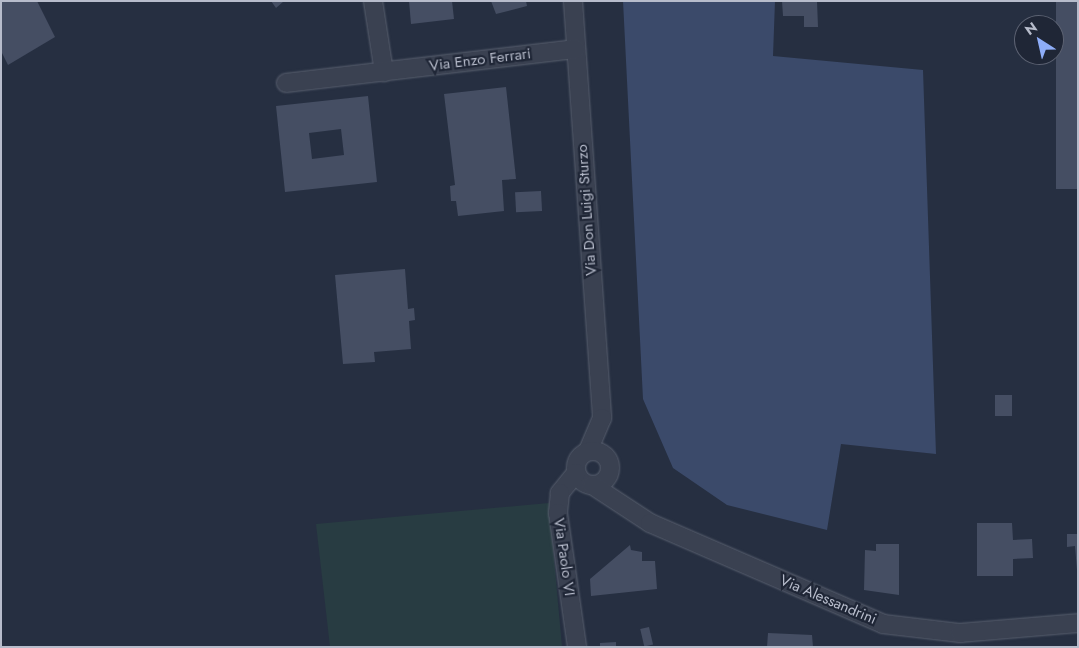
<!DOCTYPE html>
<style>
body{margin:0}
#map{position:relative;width:1079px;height:648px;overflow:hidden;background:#262f41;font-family:Jost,sans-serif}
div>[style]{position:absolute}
.green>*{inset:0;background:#283c42}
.water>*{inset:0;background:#3b4a6a}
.building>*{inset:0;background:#454e63;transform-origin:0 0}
.roads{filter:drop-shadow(0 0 1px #585f6e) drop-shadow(0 0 1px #585f6e)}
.minor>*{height:18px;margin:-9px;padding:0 9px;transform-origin:9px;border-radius:9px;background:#3a4151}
.minor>.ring{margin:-9px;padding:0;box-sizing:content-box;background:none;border:18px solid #3a4151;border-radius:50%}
span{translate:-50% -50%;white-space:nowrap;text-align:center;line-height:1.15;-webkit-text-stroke:4.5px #1f2636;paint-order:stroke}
.street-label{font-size:15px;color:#b7bccb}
.frame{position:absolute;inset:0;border:2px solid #b7bccb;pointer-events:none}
.north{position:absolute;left:1014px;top:15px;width:50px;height:50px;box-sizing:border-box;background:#1f2636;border:1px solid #5c6272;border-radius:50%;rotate:325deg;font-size:14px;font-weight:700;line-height:20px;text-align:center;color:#b7bccb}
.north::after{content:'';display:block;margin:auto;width:18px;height:22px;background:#8eadf8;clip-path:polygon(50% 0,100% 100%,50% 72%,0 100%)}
</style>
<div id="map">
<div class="green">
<i style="clip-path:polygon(549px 503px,562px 647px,330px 647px,316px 524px)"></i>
</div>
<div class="water">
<i style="clip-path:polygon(623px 1px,775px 1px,773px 56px,923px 70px,936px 454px,841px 444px,827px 530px,727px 505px,673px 468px,643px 399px)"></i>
</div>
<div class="building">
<i style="clip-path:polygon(1px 1px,37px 1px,55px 37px,8px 65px,1px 51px)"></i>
<i style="clip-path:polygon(271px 1px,284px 1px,276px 8px)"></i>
<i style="clip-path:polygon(409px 1px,452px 1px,454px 19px,411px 24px)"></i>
<i style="clip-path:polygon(491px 1px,526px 1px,527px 6px,496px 14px)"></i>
<i style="clip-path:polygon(782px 1px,817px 1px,818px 27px,804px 27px,804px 16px,783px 16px)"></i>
<i style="left:1056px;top:1px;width:22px;height:188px"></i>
<i style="clip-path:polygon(506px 87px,516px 179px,502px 180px,504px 211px,458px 216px,456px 201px,451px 201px,450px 186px,455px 185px,444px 94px)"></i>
<i style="clip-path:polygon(evenodd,368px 96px,377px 182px,285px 192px,276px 106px,368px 96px,341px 129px,344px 155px,312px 159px,309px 133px,341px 129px)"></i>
<i style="left:541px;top:191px;width:20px;height:26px;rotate:87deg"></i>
<i style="clip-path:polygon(405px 269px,408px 309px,414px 308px,415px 320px,409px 321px,411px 349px,374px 352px,375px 362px,343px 364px,335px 275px)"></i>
<i style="left:995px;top:395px;width:17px;height:21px"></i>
<i style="clip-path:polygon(977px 523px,1012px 523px,1013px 540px,1032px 539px,1033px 558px,1013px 559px,1013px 576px,977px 576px)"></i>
<i style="clip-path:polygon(1067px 534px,1078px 534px,1078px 582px,1075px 546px,1067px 547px)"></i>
<i style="clip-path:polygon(876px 544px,899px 544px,899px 595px,864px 590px,865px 550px,876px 551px)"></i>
<i style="clip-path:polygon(630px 545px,631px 550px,642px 552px,642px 561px,655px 561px,657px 589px,591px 596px,590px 579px)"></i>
<i style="left:649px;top:627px;width:18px;height:9px;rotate:77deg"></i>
<i style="clip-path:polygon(768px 633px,812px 635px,813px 647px,767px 647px)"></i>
<i style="clip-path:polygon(616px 642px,616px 647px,600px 647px,600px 643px)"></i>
</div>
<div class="roads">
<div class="minor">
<i style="left:373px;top:1px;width:72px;rotate:81.2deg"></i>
<i style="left:573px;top:1px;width:418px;rotate:86deg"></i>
<i style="left:602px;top:418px;width:36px;rotate:113deg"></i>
<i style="left:286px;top:83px;width:292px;rotate:-6.7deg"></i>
<i class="ring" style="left:576px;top:451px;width:16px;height:16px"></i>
<i style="left:576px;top:473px;width:26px;rotate:129deg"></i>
<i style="left:560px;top:493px;width:20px;rotate:96deg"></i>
<i style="left:558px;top:513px;width:135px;rotate:81.9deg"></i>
<i style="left:592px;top:485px;width:69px;rotate:33.2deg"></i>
<i style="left:650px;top:523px;width:254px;rotate:23.4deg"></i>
<i style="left:883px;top:624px;width:78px;rotate:6.7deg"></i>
<i style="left:960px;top:633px;width:118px;rotate:-4.8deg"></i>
</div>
</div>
<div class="street-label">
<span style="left:480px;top:60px;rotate:-7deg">Via Enzo Ferrari</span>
<span style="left:587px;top:210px;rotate:-94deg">Via Don Luigi Sturzo</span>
<span style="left:564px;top:557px;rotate:82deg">Via Paolo VI</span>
<span style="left:828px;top:600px;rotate:23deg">Via Alessandrini</span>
</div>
<div class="frame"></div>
<div class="north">N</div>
</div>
